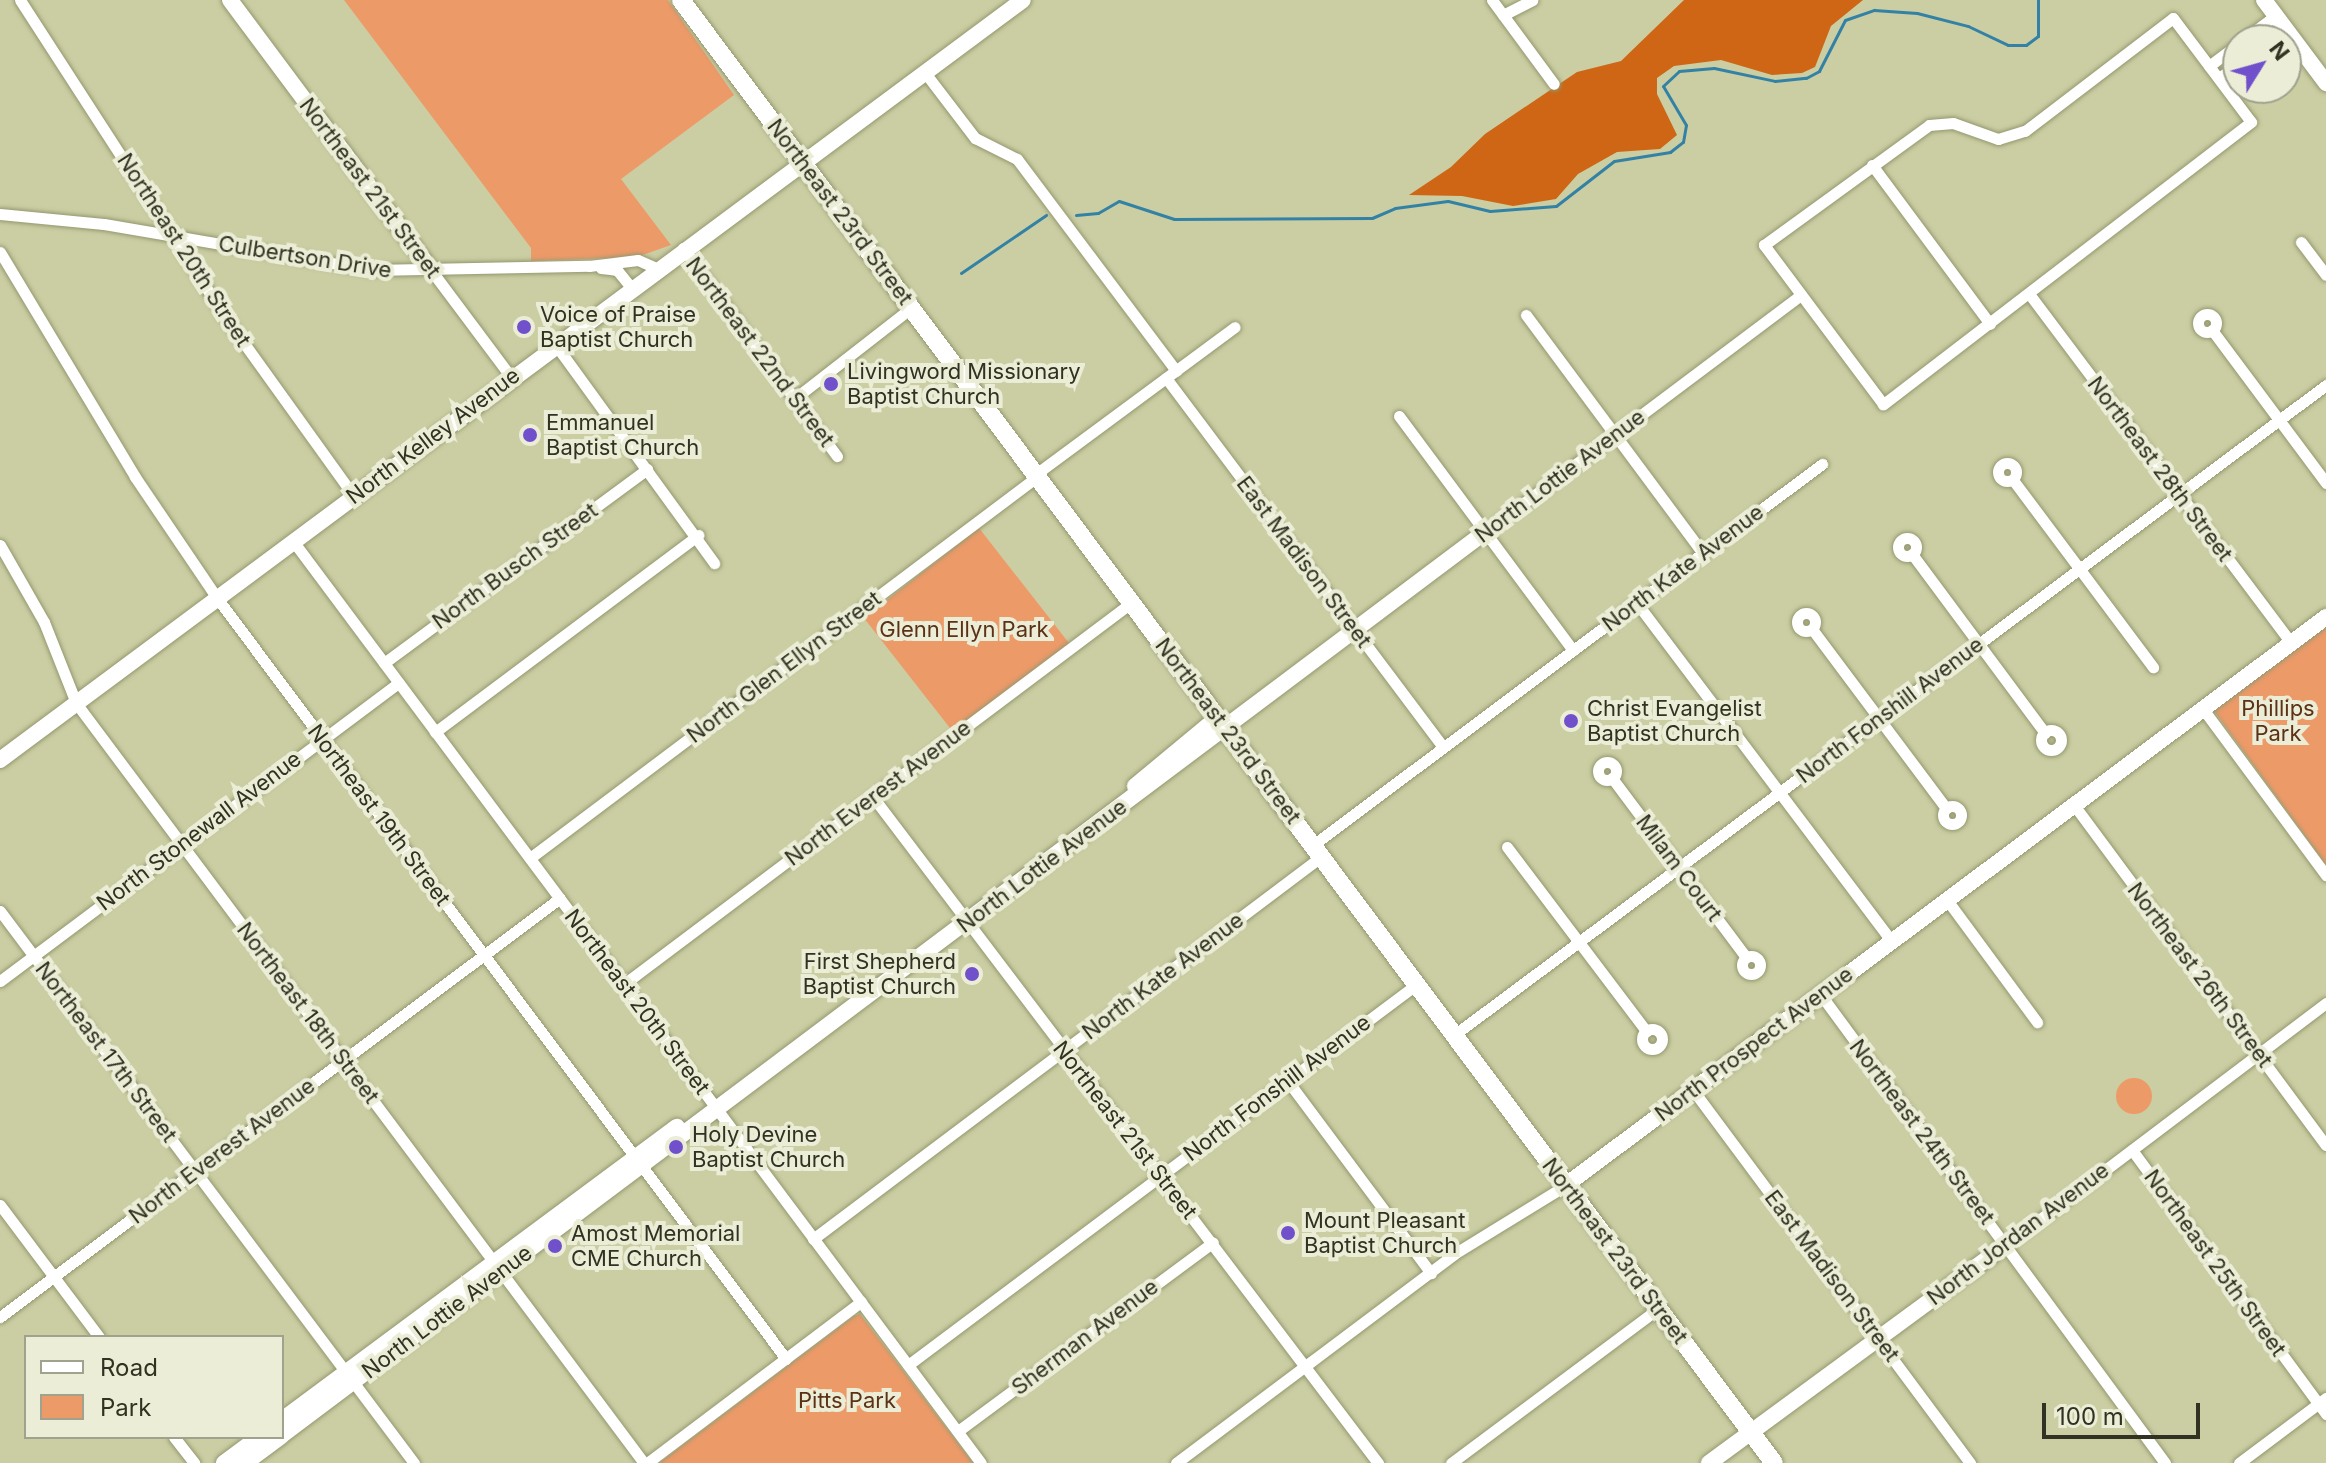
<!DOCTYPE html>
<style>
body{margin:0}
#map{position:relative;width:2326px;height:1463px;overflow:hidden;background:#cbcea3;font-family:Inter,sans-serif}
div>[style]{position:absolute}
.green>*{inset:0;background:#ed9a69;transform-origin:0 0}
.round{border-radius:50%}
.forest>*{inset:0;background:#ce6615}
.stream>*{height:3px;margin:-1.5px;padding:0 1.5px;transform-origin:1.5px;border-radius:1.5px;background:#3382a5}
.roads{filter:drop-shadow(0 0 2px #95986f) drop-shadow(0 0 2px #95986f)}
.street>*{height:11px;margin:-5.5px;padding:0 5.5px;transform-origin:5.5px;border-radius:5.5px;background:#fff}
.street>.ring{margin:-5.5px;padding:0;box-sizing:content-box;background:none;border:11px solid #fff;border-radius:50%}
.secondary>*{height:16px;margin:-8px;padding:0 8px;transform-origin:8px;border-radius:8px;background:#fff}
.primary>*{height:18px;margin:-9px;padding:0 9px;transform-origin:9px;border-radius:9px;background:#fff}
.dots>*{width:22px;height:22px;translate:-50% -50%;box-sizing:border-box;border:4px solid #ebedd7;border-radius:50%}
span{translate:-50% -50%;white-space:nowrap;text-align:center;line-height:1.15;-webkit-text-stroke:8px #ebedd7;paint-order:stroke}
.street-label{font-size:22px;color:#313221}
.poi-label{font-size:22px;color:#313221}
.left{translate:0 -50%;text-align:left}
.right{translate:-100% -50%;text-align:right}
.park-label{font-size:22px;color:#5c3116}
.legend{position:absolute;left:24px;top:1335px;width:260px;height:104px;box-sizing:border-box;background:#ebedd7;border:2px solid #a1a28e;margin:0;padding:10px 14px;list-style:none;font-size:24px;color:#313221}
.legend li{display:flex;align-items:center;gap:16px;height:40px}
.legend b{width:40px;border:2px solid #a1a28e}
.north{position:absolute;left:2222px;top:24px;width:80px;height:80px;box-sizing:border-box;background:#ebedd7;border:2px solid #a1a28e;border-radius:50%;rotate:53deg;font-size:22px;font-weight:700;line-height:32px;text-align:center;color:#313221}
.north::after{content:'';display:block;margin:auto;width:28px;height:36px;background:#7151cb;clip-path:polygon(50% 0,100% 100%,50% 72%,0 100%)}
.scale{position:absolute;left:2042px;top:1403px;width:158px;height:36px;box-sizing:border-box;border:4px solid #313221;border-top:0;padding-left:10px;font-size:24px;line-height:28px;white-space:nowrap;color:#313221;-webkit-text-stroke:6px #ebedd7;paint-order:stroke}
</style>
<div id="map">
<div class="green">
<i style="clip-path:polygon(344px 0,668px 0,734px 95px,621px 179px,671px 245px,637px 257px,531px 261px,531px 248px)"></i>
<i style="left:979px;top:528px;width:147px;height:146px;rotate:52deg"></i>
<i style="clip-path:polygon(2325px 626px,2326px 628px,2326px 865px,2214px 711px)"></i>
<i class="round" style="left:2116px;top:1078px;width:36px;height:36px"></i>
<i style="clip-path:polygon(860px 1314px,973px 1463px,659px 1463px,854px 1316px)"></i>
</div>
<div class="forest">
<i style="clip-path:polygon(1684px 0,1863px 0,1831px 26px,1815px 67px,1802px 73px,1772px 75px,1721px 60px,1674px 66px,1657px 78px,1657px 94px,1677px 135px,1660px 149px,1617px 152px,1578px 174px,1556px 199px,1513px 206px,1462px 196px,1409px 195px,1451px 167px,1485px 134px,1577px 72px,1621px 61px)"></i>
</div>
<div class="stream">
<i style="left:1076px;top:215px;width:22px;rotate:-5deg"></i>
<i style="left:1098px;top:213px;width:24px;rotate:-30deg"></i>
<i style="left:1119px;top:201px;width:58px;rotate:18.1deg"></i>
<i style="left:1174px;top:219px;width:198px;rotate:-0.3deg"></i>
<i style="left:1372px;top:218px;width:25px;rotate:-23deg"></i>
<i style="left:1395px;top:208px;width:53px;rotate:-7.5deg"></i>
<i style="left:1448px;top:201px;width:43px;rotate:13.4deg"></i>
<i style="left:1490px;top:211px;width:66px;rotate:-4.3deg"></i>
<i style="left:1556px;top:206px;width:73px;rotate:-37.8deg"></i>
<i style="left:1614px;top:161px;width:57px;rotate:-9.1deg"></i>
<i style="left:1670px;top:152px;width:16px;rotate:-38deg"></i>
<i style="left:1683px;top:142px;width:17px;rotate:-80deg"></i>
<i style="left:1686px;top:125px;width:45px;rotate:-120.5deg"></i>
<i style="left:1663px;top:86px;width:22px;rotate:-43deg"></i>
<i style="left:1679px;top:71px;width:35px;rotate:-5deg"></i>
<i style="left:1714px;top:68px;width:62px;rotate:12deg"></i>
<i style="left:1775px;top:81px;width:31px;rotate:-6deg"></i>
<i style="left:1806px;top:78px;width:15px;rotate:-28deg"></i>
<i style="left:1819px;top:71px;width:57px;rotate:-63deg"></i>
<i style="left:1845px;top:20px;width:31px;rotate:-19deg"></i>
<i style="left:1874px;top:10px;width:43px;rotate:4deg"></i>
<i style="left:1917px;top:13px;width:53px;rotate:14.3deg"></i>
<i style="left:1968px;top:26px;width:44px;rotate:25.4deg"></i>
<i style="left:2008px;top:45px;width:18px"></i>
<i style="left:2026px;top:45px;width:15px;rotate:-37deg"></i>
<i style="left:2038px;top:36px;width:36px;rotate:-90deg"></i>
<i style="left:961px;top:273px;width:103px;rotate:-34.3deg"></i>
</div>
<div class="roads">
<div class="street">
<i style="left:20px;top:0;width:374px;rotate:57.1deg"></i>
<i style="left:223px;top:314px;width:224px;rotate:54.3deg"></i>
<i style="left:1492px;top:0;width:104px;rotate:53.6deg"></i>
<i style="left:1503px;top:15px;width:33px;rotate:-27deg"></i>
<i style="left:2173px;top:18px;width:130px;rotate:53.1deg"></i>
<i style="left:2251px;top:122px;width:464px;rotate:142.5deg"></i>
<i style="left:1883px;top:404px;width:199px;rotate:-126.8deg"></i>
<i style="left:1764px;top:245px;width:204px;rotate:-36deg"></i>
<i style="left:1929px;top:125px;width:24px;rotate:-5deg"></i>
<i style="left:1953px;top:123px;width:48px;rotate:19.6deg"></i>
<i style="left:1998px;top:139px;width:28px;rotate:-17deg"></i>
<i style="left:2025px;top:131px;width:186px;rotate:-37.4deg"></i>
<i style="left:2243px;top:40px;width:41px;rotate:-37.1deg"></i>
<i style="left:2270px;top:40px;width:19px;rotate:-39deg"></i>
<i style="left:2209px;top:66px;width:36px;rotate:-37deg"></i>
<i style="left:926px;top:74px;width:81px;rotate:52.6deg"></i>
<i style="left:975px;top:138px;width:47px;rotate:26.6deg"></i>
<i style="left:1017px;top:159px;width:265px;rotate:53.1deg"></i>
<i style="left:2219px;top:78px;width:24px;rotate:-36deg"></i>
<i style="left:1872px;top:165px;width:198px;rotate:53.4deg"></i>
<i style="left:0;top:214px;width:104px;rotate:5.5deg"></i>
<i style="left:104px;top:224px;width:272px;rotate:9.7deg"></i>
<i style="left:372px;top:270px;width:217px;rotate:-1.1deg"></i>
<i style="left:589px;top:266px;width:49px;rotate:-7deg"></i>
<i style="left:638px;top:260px;width:20px;rotate:24deg"></i>
<i style="left:2301px;top:242px;width:41px;rotate:52.9deg"></i>
<i style="left:683px;top:248px;width:259px;rotate:53.5deg"></i>
<i style="left:0;top:252px;width:262px;rotate:59deg"></i>
<i style="left:135px;top:477px;width:146px;rotate:55.9deg"></i>
<i style="left:217px;top:598px;width:950px;rotate:53.21deg"></i>
<i style="left:601px;top:268px;width:16px;rotate:7deg"></i>
<i style="left:617px;top:270px;width:22px;rotate:51deg"></i>
<i style="left:431px;top:270px;width:134px;rotate:53.2deg"></i>
<i style="left:2030px;top:295px;width:435px;rotate:53.1deg"></i>
<i class="ring" style="left:2198px;top:314px;width:7px;height:7px"></i>
<i style="left:1526px;top:315px;width:297px;rotate:53.4deg"></i>
<i style="left:2212px;top:330px;width:191px;rotate:53.3deg"></i>
<i style="left:555px;top:344px;width:271px;rotate:54deg"></i>
<i style="left:1166px;top:378px;width:460px;rotate:53.1deg"></i>
<i style="left:794px;top:399px;width:150px;rotate:-37.9deg"></i>
<i style="left:1399px;top:416px;width:292px;rotate:53.4deg"></i>
<i class="ring" style="left:1998px;top:463px;width:7px;height:7px"></i>
<i style="left:1036px;top:474px;width:247px;rotate:-36.5deg"></i>
<i style="left:2013px;top:480px;width:234px;rotate:53.2deg"></i>
<i style="left:1485px;top:532px;width:395px;rotate:-36.9deg"></i>
<i class="ring" style="left:1898px;top:538px;width:7px;height:7px"></i>
<i style="left:293px;top:541px;width:1150px;rotate:53.27deg"></i>
<i style="left:0;top:545px;width:89px;rotate:60.3deg"></i>
<i style="left:44px;top:622px;width:87px;rotate:68.4deg"></i>
<i style="left:76px;top:703px;width:949px;rotate:53.23deg"></i>
<i style="left:1912px;top:554px;width:223px;rotate:53.4deg"></i>
<i style="left:1636px;top:602px;width:424px;rotate:53deg"></i>
<i class="ring" style="left:1797px;top:613px;width:7px;height:7px"></i>
<i style="left:1812px;top:629px;width:224px;rotate:53.2deg"></i>
<i style="left:384px;top:663px;width:327px;rotate:-36.4deg"></i>
<i style="left:2203px;top:709px;width:207px;rotate:53.5deg"></i>
<i class="ring" style="left:2041px;top:730px;width:9px;height:9px"></i>
<i style="left:435px;top:732px;width:329px;rotate:-36.8deg"></i>
<i class="ring" style="left:1598px;top:762px;width:7px;height:7px"></i>
<i style="left:1612px;top:778px;width:224px;rotate:53.2deg"></i>
<i style="left:873px;top:797px;width:836px;rotate:52.83deg"></i>
<i style="left:2074px;top:805px;width:423px;rotate:53.5deg"></i>
<i class="ring" style="left:1943px;top:806px;width:7px;height:7px"></i>
<i style="left:1313px;top:845px;width:636px;rotate:-36.82deg"></i>
<i style="left:1507px;top:847px;width:231px;rotate:52.9deg"></i>
<i style="left:530px;top:858px;width:636px;rotate:-36.94deg"></i>
<i style="left:1947px;top:900px;width:152px;rotate:53.6deg"></i>
<i style="left:0;top:911px;width:690px;rotate:53.13deg"></i>
<i class="ring" style="left:1742px;top:956px;width:7px;height:7px"></i>
<i style="left:0;top:981px;width:498px;rotate:-36.8deg"></i>
<i style="left:624px;top:984px;width:636px;rotate:-36.94deg"></i>
<i style="left:1821px;top:995px;width:581px;rotate:53.68deg"></i>
<i class="ring" style="left:1642px;top:1029px;width:9px;height:9px"></i>
<i style="left:1454px;top:1035px;width:1088px;rotate:-36.7deg"></i>
<i style="left:1287px;top:1080px;width:241px;rotate:53.3deg"></i>
<i style="left:1693px;top:1090px;width:465px;rotate:53.4deg"></i>
<i style="left:2132px;top:1150px;width:328px;rotate:53.7deg"></i>
<i style="left:0;top:1205px;width:165px;rotate:53.1deg"></i>
<i style="left:813px;top:1239px;width:637px;rotate:-36.96deg"></i>
<i style="left:2006px;top:1245px;width:401px;rotate:-37.1deg"></i>
<i style="left:0;top:1317px;width:699px;rotate:-36.8deg"></i>
<i style="left:908px;top:1365px;width:636px;rotate:-36.82deg"></i>
<i style="left:958px;top:1431px;width:317px;rotate:-36.5deg"></i>
<i style="left:174px;top:1437px;width:33px;rotate:52deg"></i>
<i style="left:647px;top:1463px;width:268px;rotate:-37deg"></i>
<i style="left:1176px;top:1463px;width:348px;rotate:-36.9deg"></i>
<i style="left:1454px;top:1254px;width:132px;rotate:-31.6deg"></i>
<i style="left:1451px;top:1463px;width:259px;rotate:-36.7deg"></i>
<i style="left:2239px;top:1463px;width:109px;rotate:-36.8deg"></i>
</div>
<div class="secondary">
<i style="left:230px;top:0;width:337px;rotate:53.3deg"></i>
<i style="left:2264px;top:0;width:104px;rotate:53.2deg"></i>
<i style="left:0;top:760px;width:1274px;rotate:-36.61deg"></i>
<i style="left:1135px;top:786px;width:107px;rotate:-39.7deg"></i>
<i style="left:1566px;top:1185px;width:949px;rotate:-36.77deg"></i>
<i style="left:282px;top:1420px;width:492px;rotate:-36.6deg"></i>
<i style="left:282px;top:1435px;width:1504px;rotate:-36.89deg"></i>
<i style="left:224px;top:1463px;width:44px;rotate:-36.6deg"></i>
<i style="left:245px;top:1463px;width:44px;rotate:-36.6deg"></i>
<i style="left:1709px;top:1463px;width:368px;rotate:-36.3deg"></i>
</div>
<div class="primary">
<i style="left:681px;top:0;width:1826px;rotate:53.24deg"></i>
</div>
</div>
<div class="dots">
<i style="left:524px;top:327px;background:#7151cb"></i>
<i style="left:831px;top:384px;background:#7151cb"></i>
<i style="left:530px;top:435px;background:#7151cb"></i>
<i style="left:1571px;top:721px;background:#7151cb"></i>
<i style="left:972px;top:974px;background:#7151cb"></i>
<i style="left:676px;top:1147px;background:#7151cb"></i>
<i style="left:1288px;top:1233px;background:#7151cb"></i>
<i style="left:555px;top:1246px;background:#7151cb"></i>
</div>
<div class="street-label">
<span style="left:370px;top:188px;rotate:53deg">Northeast 21st Street</span>
<span style="left:840px;top:212px;rotate:53deg">Northeast 23rd Street</span>
<span style="left:184px;top:250px;rotate:57deg">Northeast 20th Street</span>
<span style="left:305px;top:257px;rotate:9deg">Culbertson Drive</span>
<span style="left:760px;top:352px;rotate:53deg">Northeast 22nd Street</span>
<span style="left:433px;top:436px;rotate:-37deg">North Kelley Avenue</span>
<span style="left:2160px;top:469px;rotate:53deg">Northeast 28th Street</span>
<span style="left:1560px;top:476px;rotate:-37deg">North Lottie Avenue</span>
<span style="left:1304px;top:562px;rotate:53deg">East Madison Street</span>
<span style="left:515px;top:566px;rotate:-36deg">North Busch Street</span>
<span style="left:1683px;top:568px;rotate:-37deg">North Kate Avenue</span>
<span style="left:784px;top:667px;rotate:-37deg">North Glen Ellyn Street</span>
<span style="left:1890px;top:710px;rotate:-37deg">North Fonshill Avenue</span>
<span style="left:1228px;top:731px;rotate:53deg">Northeast 23rd Street</span>
<span style="left:878px;top:793px;rotate:-37deg">North Everest Avenue</span>
<span style="left:379px;top:815px;rotate:53deg">Northeast 19th Street</span>
<span style="left:199px;top:831px;rotate:-37deg">North Stonewall Avenue</span>
<span style="left:1042px;top:866px;rotate:-37deg">North Lottie Avenue</span>
<span style="left:1679px;top:868px;rotate:53deg">Milam Court</span>
<span style="left:2200px;top:975px;rotate:53deg">Northeast 26th Street</span>
<span style="left:1163px;top:976px;rotate:-37deg">North Kate Avenue</span>
<span style="left:637px;top:1002px;rotate:53deg">Northeast 20th Street</span>
<span style="left:308px;top:1013px;rotate:53deg">Northeast 18th Street</span>
<span style="left:1754px;top:1044px;rotate:-37deg">North Prospect Avenue</span>
<span style="left:106px;top:1052px;rotate:53deg">Northeast 17th Street</span>
<span style="left:1277px;top:1088px;rotate:-37deg">North Fonshill Avenue</span>
<span style="left:1125px;top:1130px;rotate:52deg">Northeast 21st Street</span>
<span style="left:1922px;top:1132px;rotate:53deg">Northeast 24th Street</span>
<span style="left:222px;top:1151px;rotate:-37deg">North Everest Avenue</span>
<span style="left:2018px;top:1234px;rotate:-37deg">North Jordan Avenue</span>
<span style="left:1615px;top:1251px;rotate:53deg">Northeast 23rd Street</span>
<span style="left:2215px;top:1263px;rotate:54deg">Northeast 25th Street</span>
<span style="left:1832px;top:1276px;rotate:53deg">East Madison Street</span>
<span style="left:447px;top:1312px;rotate:-37deg">North Lottie Avenue</span>
<span style="left:1085px;top:1337px;rotate:-37deg">Sherman Avenue</span>
</div>
<div class="poi-label">
<span class="left" style="left:540px;top:327px">Voice of Praise<br>Baptist Church</span>
<span class="left" style="left:847px;top:384px">Livingword Missionary<br>Baptist Church</span>
<span class="left" style="left:546px;top:435px">Emmanuel<br>Baptist Church</span>
<span class="left" style="left:1587px;top:721px">Christ Evangelist<br>Baptist Church</span>
<span class="right" style="left:956px;top:974px">First Shepherd<br>Baptist Church</span>
<span class="left" style="left:692px;top:1147px">Holy Devine<br>Baptist Church</span>
<span class="left" style="left:1304px;top:1233px">Mount Pleasant<br>Baptist Church</span>
<span class="left" style="left:571px;top:1246px">Amost Memorial<br>CME Church</span>
</div>
<div class="park-label">
<span style="left:964px;top:630px">Glenn Ellyn Park</span>
<span style="left:2278px;top:721px">Phillips<br>Park</span>
<span style="left:847px;top:1401px">Pitts Park</span>
</div>
<ul class="legend">
<li><b style="height:10px;background:#fff"></b>Road</li>
<li><b style="height:22px;background:#ed9a69"></b>Park</li>
</ul>
<div class="north">N</div>
<div class="scale">100 m</div>
</div>
